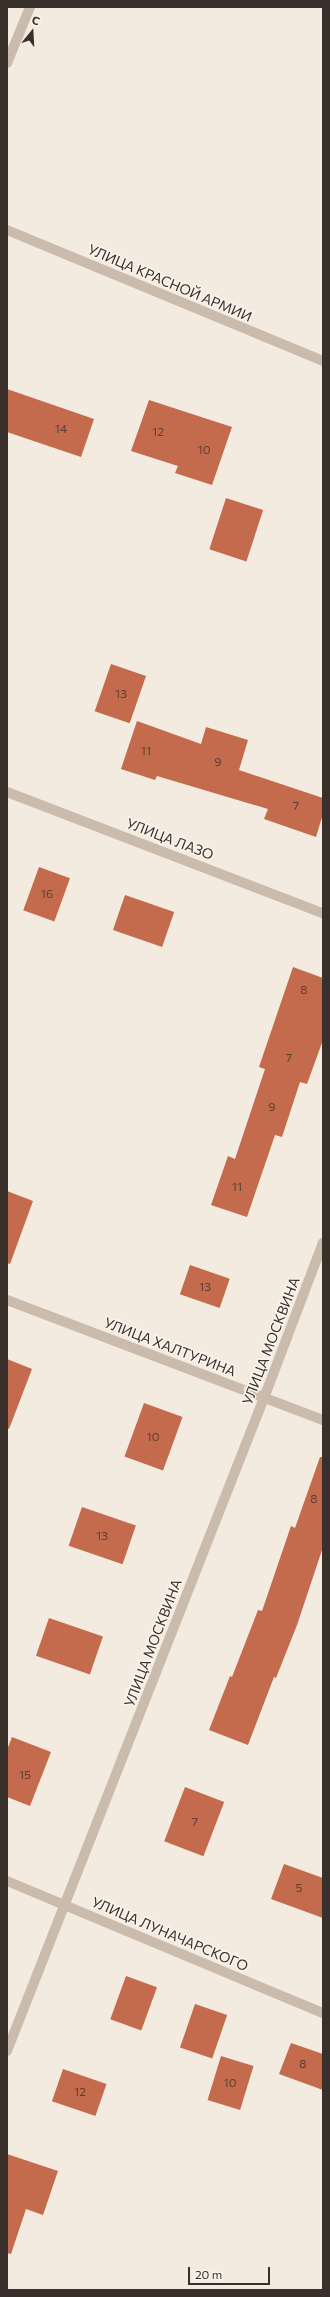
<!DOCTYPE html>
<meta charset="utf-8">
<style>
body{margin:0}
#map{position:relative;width:330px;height:2297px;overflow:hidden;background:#f3eae0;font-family:Commissioner,sans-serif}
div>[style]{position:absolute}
.building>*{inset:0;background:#c46b4d;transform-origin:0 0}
.minor>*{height:10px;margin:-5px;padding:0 5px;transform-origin:5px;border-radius:5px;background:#cbbbac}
.tertiary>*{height:10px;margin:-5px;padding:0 5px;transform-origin:5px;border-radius:5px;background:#cbbbac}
span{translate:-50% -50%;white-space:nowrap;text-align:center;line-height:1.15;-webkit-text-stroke:3px #faf4ed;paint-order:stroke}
.number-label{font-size:12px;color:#5c3e34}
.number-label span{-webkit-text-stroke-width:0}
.street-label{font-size:14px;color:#392f2b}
.frame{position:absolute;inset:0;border:8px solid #392f2b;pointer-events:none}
.north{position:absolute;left:12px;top:12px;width:40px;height:40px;-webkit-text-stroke:3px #faf4ed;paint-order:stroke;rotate:18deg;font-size:11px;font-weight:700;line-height:16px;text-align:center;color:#392f2b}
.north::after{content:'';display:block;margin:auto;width:14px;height:18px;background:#392f2b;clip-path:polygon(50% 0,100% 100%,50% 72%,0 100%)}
.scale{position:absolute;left:188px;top:2267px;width:82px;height:18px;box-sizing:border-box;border:2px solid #392f2b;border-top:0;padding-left:5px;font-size:12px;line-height:14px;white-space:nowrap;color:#392f2b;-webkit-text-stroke:3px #faf4ed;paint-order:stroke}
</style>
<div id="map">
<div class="building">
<i style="clip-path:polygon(7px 389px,94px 419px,81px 457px,7px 432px)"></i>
<i style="clip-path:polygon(149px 400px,232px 427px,212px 485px,175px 473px,178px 466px,131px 451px)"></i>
<i style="left:226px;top:498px;width:39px;height:54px;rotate:18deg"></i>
<i style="left:111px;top:664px;width:37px;height:50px;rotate:19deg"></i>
<i style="clip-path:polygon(137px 721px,201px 744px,206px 727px,248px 740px,239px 770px,323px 798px,323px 814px,316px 837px,264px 819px,268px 809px,157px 776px,155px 780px,121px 769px)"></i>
<i style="left:39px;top:867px;width:33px;height:46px;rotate:20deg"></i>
<i style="left:125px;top:895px;width:52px;height:37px;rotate:19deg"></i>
<i style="clip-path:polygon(293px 967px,323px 978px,323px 1040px,307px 1084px,300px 1082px,282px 1137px,275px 1135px,247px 1217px,211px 1205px,228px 1156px,235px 1159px,265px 1069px,259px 1067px)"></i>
<i style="clip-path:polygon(7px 1191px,33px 1201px,10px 1264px,7px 1263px)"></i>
<i style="left:190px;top:1265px;width:42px;height:31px;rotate:19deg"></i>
<i style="clip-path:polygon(7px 1359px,32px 1369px,9px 1429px,7px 1428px)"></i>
<i style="left:144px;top:1403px;width:41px;height:57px;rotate:20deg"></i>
<i style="clip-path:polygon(320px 1457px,323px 1457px,323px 1547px,297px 1625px,276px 1678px,274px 1677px,248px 1745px,209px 1730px,230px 1676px,232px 1677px,258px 1610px,262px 1611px,291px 1526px,295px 1528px)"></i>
<i style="left:82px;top:1507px;width:57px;height:41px;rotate:19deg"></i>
<i style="left:49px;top:1618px;width:57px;height:40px;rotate:19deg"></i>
<i style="clip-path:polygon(12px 1737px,51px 1752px,30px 1806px,7px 1797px,7px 1750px)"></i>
<i style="left:185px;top:1787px;width:42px;height:58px;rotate:21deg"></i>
<i style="clip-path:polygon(284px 1864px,323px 1878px,323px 1918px,271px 1899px)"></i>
<i style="left:126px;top:1976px;width:33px;height:46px;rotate:20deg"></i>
<i style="left:195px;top:2004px;width:34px;height:46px;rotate:19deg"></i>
<i style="clip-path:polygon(291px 2043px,323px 2054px,323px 2090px,279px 2074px)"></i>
<i style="left:221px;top:2056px;width:34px;height:46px;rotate:17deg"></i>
<i style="left:63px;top:2069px;width:46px;height:34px;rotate:19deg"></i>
<i style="clip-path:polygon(7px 2154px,58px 2171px,43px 2215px,26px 2209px,11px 2254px,7px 2253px)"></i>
</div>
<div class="minor">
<i style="left:7px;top:63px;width:61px;rotate:-67.7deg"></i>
<i style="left:7px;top:792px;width:338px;rotate:21deg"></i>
<i style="left:7px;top:1300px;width:338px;rotate:20.8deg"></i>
<i style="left:7px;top:1881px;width:342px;rotate:22.7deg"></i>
<i style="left:7px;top:2051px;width:702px;rotate:-68.52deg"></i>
<i style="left:264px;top:1398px;width:166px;rotate:-69.2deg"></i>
</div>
<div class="tertiary">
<i style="left:7px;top:230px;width:342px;rotate:22.5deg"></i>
</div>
<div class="number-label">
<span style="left:61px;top:429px">14</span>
<span style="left:158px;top:432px">12</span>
<span style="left:204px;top:450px">10</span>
<span style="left:121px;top:694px">13</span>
<span style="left:146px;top:751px">11</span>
<span style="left:218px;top:762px">9</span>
<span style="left:296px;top:806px">7</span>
<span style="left:47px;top:894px">16</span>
<span style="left:304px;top:990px">8</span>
<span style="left:289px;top:1058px">7</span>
<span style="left:272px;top:1107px">9</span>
<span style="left:237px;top:1187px">11</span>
<span style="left:205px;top:1287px">13</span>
<span style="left:153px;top:1437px">10</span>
<span style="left:314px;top:1499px">8</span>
<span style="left:102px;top:1536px">13</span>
<span style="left:25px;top:1775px">15</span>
<span style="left:195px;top:1822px">7</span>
<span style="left:299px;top:1888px">5</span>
<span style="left:303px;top:2064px">8</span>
<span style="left:230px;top:2083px">10</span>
<span style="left:80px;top:2092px">12</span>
</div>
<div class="street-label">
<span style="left:170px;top:283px;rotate:23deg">УЛИЦА КРАСНОЙ АРМИИ</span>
<span style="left:170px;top:839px;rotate:21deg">УЛИЦА ЛАЗО</span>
<span style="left:271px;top:1341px;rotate:-69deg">УЛИЦА МОСКВИНА</span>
<span style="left:170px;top:1347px;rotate:21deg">УЛИЦА ХАЛТУРИНА</span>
<span style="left:153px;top:1643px;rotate:-69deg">УЛИЦА МОСКВИНА</span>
<span style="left:170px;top:1934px;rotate:23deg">УЛИЦА ЛУНАЧАРСКОГО</span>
</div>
<div class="frame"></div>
<div class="north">С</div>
<div class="scale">20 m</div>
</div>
